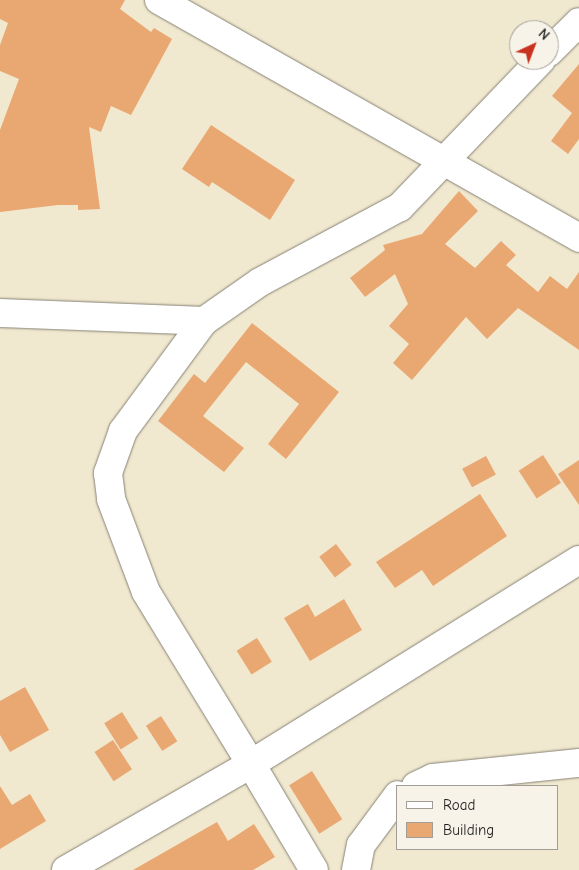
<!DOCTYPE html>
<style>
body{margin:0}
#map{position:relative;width:579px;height:870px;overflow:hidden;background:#f0e8cf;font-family:"Comic Neue",sans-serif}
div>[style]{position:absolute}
.building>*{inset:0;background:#e9a872;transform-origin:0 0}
.roads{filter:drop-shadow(0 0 1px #868276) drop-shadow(0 0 1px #868276)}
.minor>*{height:28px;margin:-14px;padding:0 14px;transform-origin:14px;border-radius:14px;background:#fff}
span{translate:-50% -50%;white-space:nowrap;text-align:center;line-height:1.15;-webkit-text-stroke:4px #f7f3e8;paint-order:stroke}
.legend{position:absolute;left:396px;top:785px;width:162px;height:65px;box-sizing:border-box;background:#f7f3e8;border:1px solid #9f9d96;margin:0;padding:6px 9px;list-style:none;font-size:15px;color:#1c1c1c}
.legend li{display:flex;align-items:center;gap:10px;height:25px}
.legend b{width:25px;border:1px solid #9f9d96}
.north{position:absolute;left:509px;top:20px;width:50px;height:50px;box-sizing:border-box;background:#f7f3e8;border:1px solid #9f9d96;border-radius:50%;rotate:43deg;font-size:14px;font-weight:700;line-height:20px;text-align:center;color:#1c1c1c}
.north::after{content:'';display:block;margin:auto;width:18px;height:22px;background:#c8321e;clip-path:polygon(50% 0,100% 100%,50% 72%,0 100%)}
</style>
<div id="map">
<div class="building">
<i style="clip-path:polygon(0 0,125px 0,120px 9px,151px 32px,154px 28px,172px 39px,131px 115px,111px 106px,101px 132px,89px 127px,100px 209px,78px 210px,78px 205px,58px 205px,0 212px,0 130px,19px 79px,0 71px,0 45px,8px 23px,0 19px)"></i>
<i style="clip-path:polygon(579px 64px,579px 139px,568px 154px,551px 141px,572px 113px,552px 96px)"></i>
<i style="clip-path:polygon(211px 125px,295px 180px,270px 220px,212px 182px,209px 187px,182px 169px)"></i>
<i style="clip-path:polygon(459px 191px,478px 211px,445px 244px,475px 268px,501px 241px,516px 255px,506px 265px,538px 292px,550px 276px,567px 289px,579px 272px,579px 350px,518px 308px,487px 339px,466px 317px,412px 380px,393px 363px,409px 344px,389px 326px,408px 304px,395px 274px,365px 297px,350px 278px,385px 250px,383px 245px,422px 234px)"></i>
<i style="clip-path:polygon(252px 323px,339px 392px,286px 459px,268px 444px,299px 404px,246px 362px,203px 416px,244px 448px,224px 472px,158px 421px,194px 374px,205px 383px)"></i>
<i style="left:543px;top:455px;width:33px;height:29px;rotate:57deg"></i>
<i style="left:486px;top:456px;width:21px;height:27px;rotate:62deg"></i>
<i style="clip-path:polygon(579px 460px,579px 505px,558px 474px)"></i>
<i style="clip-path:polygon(480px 494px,507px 536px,433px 586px,422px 570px,395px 588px,376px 562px)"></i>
<i style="left:336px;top:544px;width:26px;height:21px;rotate:53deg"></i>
<i style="clip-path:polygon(344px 599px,362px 630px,310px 661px,284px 618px,308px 604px,315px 617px)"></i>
<i style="left:257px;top:638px;width:28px;height:24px;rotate:58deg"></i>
<i style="clip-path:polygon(25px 687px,49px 730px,10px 752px,0 735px,0 701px)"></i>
<i style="left:122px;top:712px;width:31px;height:21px;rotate:58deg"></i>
<i style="left:161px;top:716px;width:30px;height:18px;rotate:57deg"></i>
<i style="left:113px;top:740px;width:35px;height:22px;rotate:57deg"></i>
<i style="left:312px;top:771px;width:57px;height:27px;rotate:58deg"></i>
<i style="clip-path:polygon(0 786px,12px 805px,30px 794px,46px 821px,0 849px)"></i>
<i style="clip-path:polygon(217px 822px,228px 841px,254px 824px,275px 857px,253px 870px,133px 870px)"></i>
</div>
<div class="roads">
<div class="minor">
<i style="left:159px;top:0;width:483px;rotate:29.5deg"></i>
<i style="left:549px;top:52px;width:42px;rotate:-45deg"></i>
<i style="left:541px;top:60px;width:204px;rotate:133.8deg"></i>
<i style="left:400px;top:207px;width:159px;rotate:151.8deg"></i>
<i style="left:260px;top:282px;width:68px;rotate:145.1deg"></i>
<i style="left:204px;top:321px;width:137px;rotate:126.4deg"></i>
<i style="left:123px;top:431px;width:45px;rotate:109.7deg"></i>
<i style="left:108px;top:473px;width:26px;rotate:83deg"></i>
<i style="left:111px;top:499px;width:99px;rotate:69.4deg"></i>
<i style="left:146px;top:592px;width:202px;rotate:58.6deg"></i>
<i style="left:251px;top:764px;width:386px;rotate:-31.9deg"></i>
<i style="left:0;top:313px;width:204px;rotate:2.2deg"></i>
<i style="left:416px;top:786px;width:19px;rotate:-25deg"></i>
<i style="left:433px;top:778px;width:147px;rotate:-5.9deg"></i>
<i style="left:66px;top:870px;width:213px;rotate:-29.8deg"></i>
<i style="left:251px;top:764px;width:123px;rotate:59.3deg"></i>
<i style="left:356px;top:870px;width:25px;rotate:-79deg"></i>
<i style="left:361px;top:845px;width:62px;rotate:-53.5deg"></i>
</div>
</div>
<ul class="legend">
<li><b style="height:6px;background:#fff"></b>Road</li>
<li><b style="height:14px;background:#e9a872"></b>Building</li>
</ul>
<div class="north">N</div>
</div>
